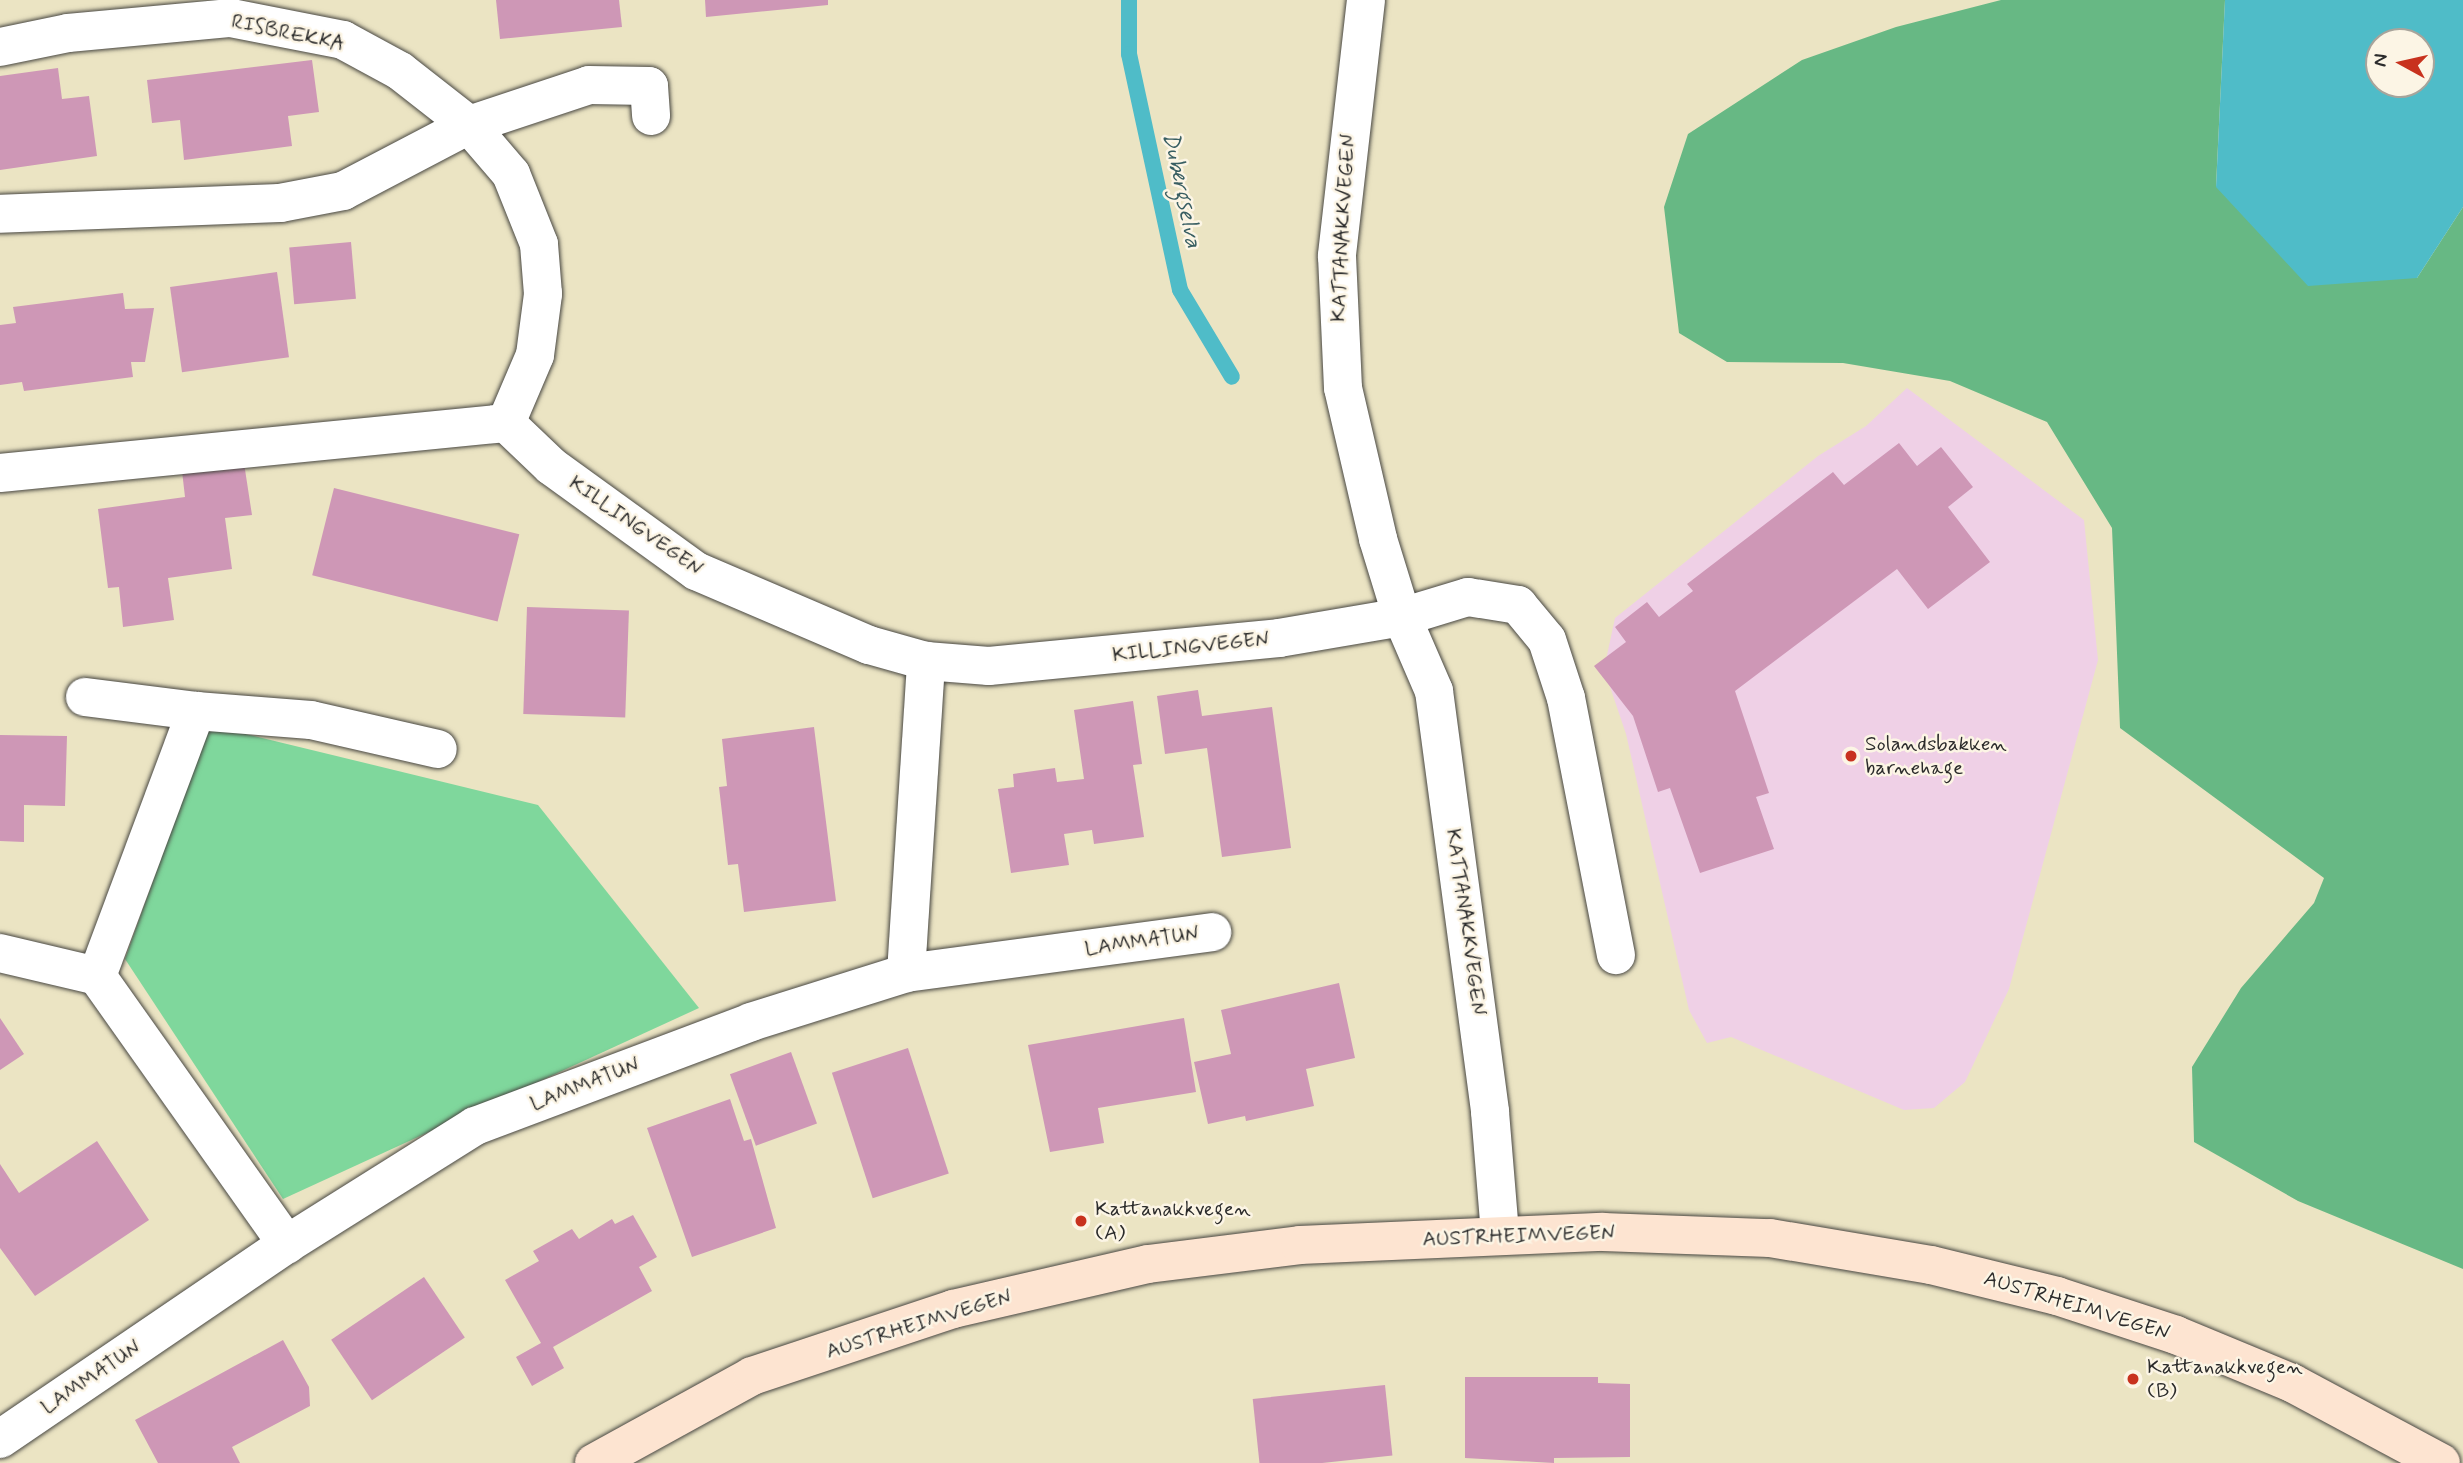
<!DOCTYPE html>
<style>
body{margin:0}
#map{position:relative;width:2463px;height:1463px;overflow:hidden;background:#ebe4c3;font-family:Mynerve,sans-serif}
div>[style]{position:absolute}
.built>*{inset:0;background:#efd0e6}
.green>*{inset:0;background:#7fd79c}
.forest>*{inset:0;background:#67b884}
.water>*{inset:0;background:#4fbcc8}
.stream>*{height:16px;margin:-8px;padding:0 8px;transform-origin:8px;border-radius:8px;background:#4fbcc8}
.building>*{inset:0;background:#ce97b6;transform-origin:0 0}
.roads{filter:drop-shadow(0 0 2px #484742) drop-shadow(0 0 2px #484742)}
.street>*{height:38px;margin:-19px;padding:0 19px;transform-origin:19px;border-radius:19px;background:#fff}
.secondary>*{height:38px;margin:-19px;padding:0 19px;transform-origin:19px;border-radius:19px;background:#fde4d1}
.dots>*{width:19px;height:19px;translate:-50% -50%;box-sizing:border-box;border:4px solid #fcf5e5;border-radius:50%}
span{translate:-50% -50%;white-space:nowrap;text-align:center;line-height:1.15;-webkit-text-stroke:5px #fcf5e5;paint-order:stroke}
.street-label{font-size:21px;color:#2b2b2b}
.poi-label{font-size:21px;color:#2b2b2b}
.left{translate:0 -50%;text-align:left}
.water-label{font-size:23px;color:#385e62;font-style:italic}
.north{position:absolute;left:2365px;top:28px;width:70px;height:70px;box-sizing:border-box;background:#fcf5e5;border:2px solid #a8a49b;border-radius:50%;rotate:278deg;font-size:19px;font-weight:700;line-height:28px;text-align:center;color:#2b2b2b}
.north::after{content:'';display:block;margin:auto;width:24px;height:32px;background:#c8321e;clip-path:polygon(50% 0,100% 100%,50% 72%,0 100%)}
</style>
<div id="map">
<div class="built">
<i style="clip-path:polygon(1907px 388px,2084px 520px,2098px 660px,2009px 989px,1965px 1082px,1934px 1108px,1904px 1110px,1731px 1037px,1707px 1043px,1689px 1010px,1626px 734px,1604px 669px,1615px 618px,1818px 456px,1866px 426px)"></i>
</div>
<div class="green">
<i style="clip-path:polygon(209px 725px,538px 805px,699px 1008px,283px 1199px,125px 959px)"></i>
</div>
<div class="forest">
<i style="clip-path:polygon(2001px 0,2225px 0,2216px 186px,2417px 278px,2463px 207px,2463px 1269px,2298px 1201px,2194px 1142px,2192px 1067px,2241px 988px,2314px 903px,2324px 878px,2120px 728px,2112px 528px,2047px 422px,1950px 381px,1843px 363px,1727px 362px,1679px 333px,1664px 207px,1688px 134px,1802px 60px,1896px 27px)"></i>
</div>
<div class="water">
<i style="clip-path:polygon(evenodd,2225px 0,2463px 0,2463px 207px,2417px 278px,2308px 286px,2216px 187px,2225px 0,2379px 42px,2421px 42px,2421px 84px,2379px 84px,2379px 42px)"></i>
</div>
<div class="stream">
<i style="left:1129px;top:0;width:54px;rotate:90deg"></i>
<i style="left:1129px;top:54px;width:241px;rotate:77.8deg"></i>
<i style="left:1180px;top:290px;width:101px;rotate:59.1deg"></i>
</div>
<div class="building">
<i style="clip-path:polygon(496px 0,619px 0,622px 27px,500px 39px)"></i>
<i style="clip-path:polygon(705px 0,828px 0,828px 5px,706px 17px)"></i>
<i style="clip-path:polygon(312px 60px,319px 112px,288px 116px,292px 146px,184px 160px,180px 120px,152px 123px,147px 80px)"></i>
<i style="clip-path:polygon(58px 68px,62px 99px,89px 96px,97px 156px,0 170px,0 76px)"></i>
<i style="left:351px;top:242px;width:57px;height:62px;rotate:85deg"></i>
<i style="left:277px;top:272px;width:86px;height:108px;rotate:82deg"></i>
<i style="clip-path:polygon(123px 293px,125px 309px,154px 308px,145px 362px,131px 362px,133px 377px,24px 391px,22px 382px,0 385px,0 325px,16px 323px,13px 307px)"></i>
<i style="clip-path:polygon(1899px 443px,1917px 466px,1941px 447px,1973px 487px,1948px 507px,1990px 562px,1928px 609px,1897px 569px,1735px 691px,1769px 793px,1756px 797px,1774px 849px,1700px 873px,1670px 788px,1658px 792px,1633px 716px,1594px 666px,1626px 642px,1615px 627px,1647px 602px,1659px 617px,1693px 591px,1687px 584px,1833px 472px,1844px 485px)"></i>
<i style="clip-path:polygon(244px 463px,252px 515px,225px 518px,232px 569px,168px 578px,174px 620px,123px 627px,119px 587px,108px 588px,98px 509px,185px 497px,182px 471px)"></i>
<i style="left:334px;top:488px;width:191px;height:90px;rotate:14deg"></i>
<i style="left:527px;top:607px;width:102px;height:107px;rotate:2deg"></i>
<i style="clip-path:polygon(1198px 690px,1202px 716px,1272px 707px,1291px 848px,1222px 857px,1207px 748px,1165px 754px,1157px 696px)"></i>
<i style="clip-path:polygon(1133px 701px,1142px 764px,1133px 765px,1144px 837px,1094px 844px,1092px 830px,1064px 834px,1069px 865px,1011px 873px,998px 789px,1014px 787px,1013px 774px,1055px 768px,1057px 782px,1084px 779px,1074px 710px)"></i>
<i style="clip-path:polygon(814px 727px,836px 901px,744px 912px,738px 864px,728px 865px,719px 787px,727px 786px,722px 739px)"></i>
<i style="clip-path:polygon(0 735px,67px 736px,65px 806px,24px 805px,24px 842px,0 841px)"></i>
<i style="clip-path:polygon(1339px 983px,1355px 1058px,1306px 1069px,1314px 1106px,1246px 1121px,1245px 1116px,1208px 1124px,1194px 1062px,1231px 1054px,1221px 1010px)"></i>
<i style="clip-path:polygon(0 1018px,24px 1054px,0 1070px)"></i>
<i style="clip-path:polygon(1184px 1018px,1196px 1092px,1098px 1108px,1104px 1143px,1050px 1152px,1028px 1045px)"></i>
<i style="left:908px;top:1048px;width:132px;height:80px;rotate:72deg"></i>
<i style="left:791px;top:1052px;width:76px;height:65px;rotate:70deg"></i>
<i style="clip-path:polygon(730px 1099px,744px 1141px,751px 1139px,776px 1228px,692px 1257px,647px 1128px)"></i>
<i style="clip-path:polygon(97px 1141px,149px 1220px,35px 1296px,0 1248px,0 1164px,19px 1193px)"></i>
<i style="clip-path:polygon(633px 1215px,657px 1257px,639px 1267px,652px 1291px,553px 1347px,564px 1368px,532px 1386px,516px 1357px,541px 1343px,505px 1280px,539px 1261px,533px 1251px,572px 1229px,579px 1239px,612px 1219px,615px 1224px)"></i>
<i style="left:424px;top:1277px;width:73px;height:112px;rotate:56deg"></i>
<i style="clip-path:polygon(283px 1340px,309px 1387px,310px 1406px,232px 1447px,240px 1463px,158px 1463px,135px 1420px)"></i>
<i style="clip-path:polygon(1465px 1377px,1598px 1377px,1598px 1383px,1630px 1384px,1630px 1457px,1554px 1458px,1554px 1463px,1465px 1458px)"></i>
<i style="left:1385px;top:1385px;width:71px;height:133px;rotate:84deg"></i>
</div>
<div class="roads">
<div class="street">
<i style="left:1366px;top:0;width:258px;rotate:96.5deg"></i>
<i style="left:1337px;top:256px;width:132px;rotate:87.4deg"></i>
<i style="left:1343px;top:388px;width:155px;rotate:76.9deg"></i>
<i style="left:1378px;top:539px;width:82px;rotate:72.9deg"></i>
<i style="left:1402px;top:617px;width:81px;rotate:66.6deg"></i>
<i style="left:1434px;top:691px;width:425px;rotate:82.4deg"></i>
<i style="left:1490px;top:1112px;width:122px;rotate:85.3deg"></i>
<i style="left:0;top:47px;width:69px;rotate:-11.6deg"></i>
<i style="left:68px;top:33px;width:164px;rotate:-5.3deg"></i>
<i style="left:231px;top:18px;width:114px;rotate:11.1deg"></i>
<i style="left:343px;top:40px;width:65px;rotate:28.5deg"></i>
<i style="left:400px;top:71px;width:88px;rotate:38deg"></i>
<i style="left:469px;top:125px;width:142px;rotate:152.4deg"></i>
<i style="left:343px;top:191px;width:64px;rotate:169.2deg"></i>
<i style="left:280px;top:203px;width:280px;rotate:177.8deg"></i>
<i style="left:506px;top:423px;width:74px;rotate:-66.9deg"></i>
<i style="left:535px;top:355px;width:62px;rotate:-82.5deg"></i>
<i style="left:543px;top:294px;width:50px;rotate:-94.6deg"></i>
<i style="left:539px;top:244px;width:75px;rotate:-111.8deg"></i>
<i style="left:511px;top:174px;width:65px;rotate:-130.6deg"></i>
<i style="left:469px;top:125px;width:126px;rotate:-18.4deg"></i>
<i style="left:589px;top:85px;width:60px;rotate:1deg"></i>
<i style="left:649px;top:86px;width:30px;rotate:86deg"></i>
<i style="left:0;top:473px;width:508px;rotate:-5.64deg"></i>
<i style="left:506px;top:423px;width:62px;rotate:43.7deg"></i>
<i style="left:551px;top:466px;width:179px;rotate:35.9deg"></i>
<i style="left:696px;top:571px;width:188px;rotate:23.2deg"></i>
<i style="left:869px;top:645px;width:59px;rotate:15.7deg"></i>
<i style="left:926px;top:661px;width:63px;rotate:4.5deg"></i>
<i style="left:989px;top:666px;width:291px;rotate:-5.5deg"></i>
<i style="left:1279px;top:638px;width:125px;rotate:-9.7deg"></i>
<i style="left:1402px;top:617px;width:69px;rotate:-16.9deg"></i>
<i style="left:1468px;top:597px;width:51px;rotate:9.1deg"></i>
<i style="left:1518px;top:605px;width:45px;rotate:50.4deg"></i>
<i style="left:1547px;top:640px;width:61px;rotate:71.9deg"></i>
<i style="left:1566px;top:698px;width:262px;rotate:79deg"></i>
<i style="left:85px;top:697px;width:112px;rotate:7.2deg"></i>
<i style="left:0;top:953px;width:100px;rotate:13.3deg"></i>
<i style="left:97px;top:976px;width:329px;rotate:54.7deg"></i>
<i style="left:906px;top:973px;width:313px;rotate:-86.3deg"></i>
<i style="left:97px;top:976px;width:283px;rotate:-69.5deg"></i>
<i style="left:196px;top:711px;width:115px;rotate:4.5deg"></i>
<i style="left:311px;top:720px;width:130px;rotate:12.9deg"></i>
<i style="left:0;top:1439px;width:347px;rotate:-34.2deg"></i>
<i style="left:287px;top:1244px;width:222px;rotate:-32.1deg"></i>
<i style="left:475px;top:1126px;width:295px;rotate:-20.6deg"></i>
<i style="left:751px;top:1022px;width:163px;rotate:-17.5deg"></i>
<i style="left:906px;top:973px;width:309px;rotate:-7.6deg"></i>
</div>
<div class="secondary">
<i style="left:594px;top:1463px;width:180px;rotate:-28.8deg"></i>
<i style="left:752px;top:1376px;width:212px;rotate:-18.4deg"></i>
<i style="left:953px;top:1309px;width:200px;rotate:-13deg"></i>
<i style="left:1148px;top:1264px;width:153px;rotate:-7.1deg"></i>
<i style="left:1300px;top:1245px;width:303px;rotate:-2.5deg"></i>
<i style="left:1603px;top:1232px;width:167px;rotate:2.1deg"></i>
<i style="left:1770px;top:1238px;width:163px;rotate:9.5deg"></i>
<i style="left:1931px;top:1265px;width:130px;rotate:13.8deg"></i>
<i style="left:2057px;top:1296px;width:125px;rotate:18.1deg"></i>
<i style="left:2176px;top:1335px;width:126px;rotate:22.5deg"></i>
<i style="left:2292px;top:1383px;width:169px;rotate:28.2deg"></i>
</div>
</div>
<div class="dots">
<i style="left:1851px;top:756px;background:#c8321e"></i>
<i style="left:1081px;top:1221px;background:#c8321e"></i>
<i style="left:2133px;top:1379px;background:#c8321e"></i>
</div>
<div class="street-label">
<span style="left:288px;top:33px;rotate:12deg">RISBREKKA</span>
<span style="left:1343px;top:228px;rotate:-87deg">KATTANAKKVEGEN</span>
<span style="left:636px;top:526px;rotate:35deg">KILLINGVEGEN</span>
<span style="left:1191px;top:647px;rotate:-6deg">KILLINGVEGEN</span>
<span style="left:1466px;top:922px;rotate:82deg">KATTANAKKVEGEN</span>
<span style="left:1142px;top:941px;rotate:-8deg">LAMMATUN</span>
<span style="left:585px;top:1084px;rotate:-21deg">LAMMATUN</span>
<span style="left:1519px;top:1236px;rotate:-2deg">AUSTRHEIMVEGEN</span>
<span style="left:2077px;top:1306px;rotate:17deg">AUSTRHEIMVEGEN</span>
<span style="left:919px;top:1324px;rotate:-17deg">AUSTRHEIMVEGEN</span>
<span style="left:91px;top:1377px;rotate:-34deg">LAMMATUN</span>
</div>
<div class="poi-label">
<span class="left" style="left:1865px;top:756px">Solandsbakken<br>barnehage</span>
<span class="left" style="left:1095px;top:1221px">Kattanakkvegen<br>(A)</span>
<span class="left" style="left:2147px;top:1379px">Kattanakkvegen<br>(B)</span>
</div>
<div class="water-label">
<span style="left:1181px;top:190px;rotate:78deg">Dubergselva</span>
</div>
<div class="north">N</div>
</div>
